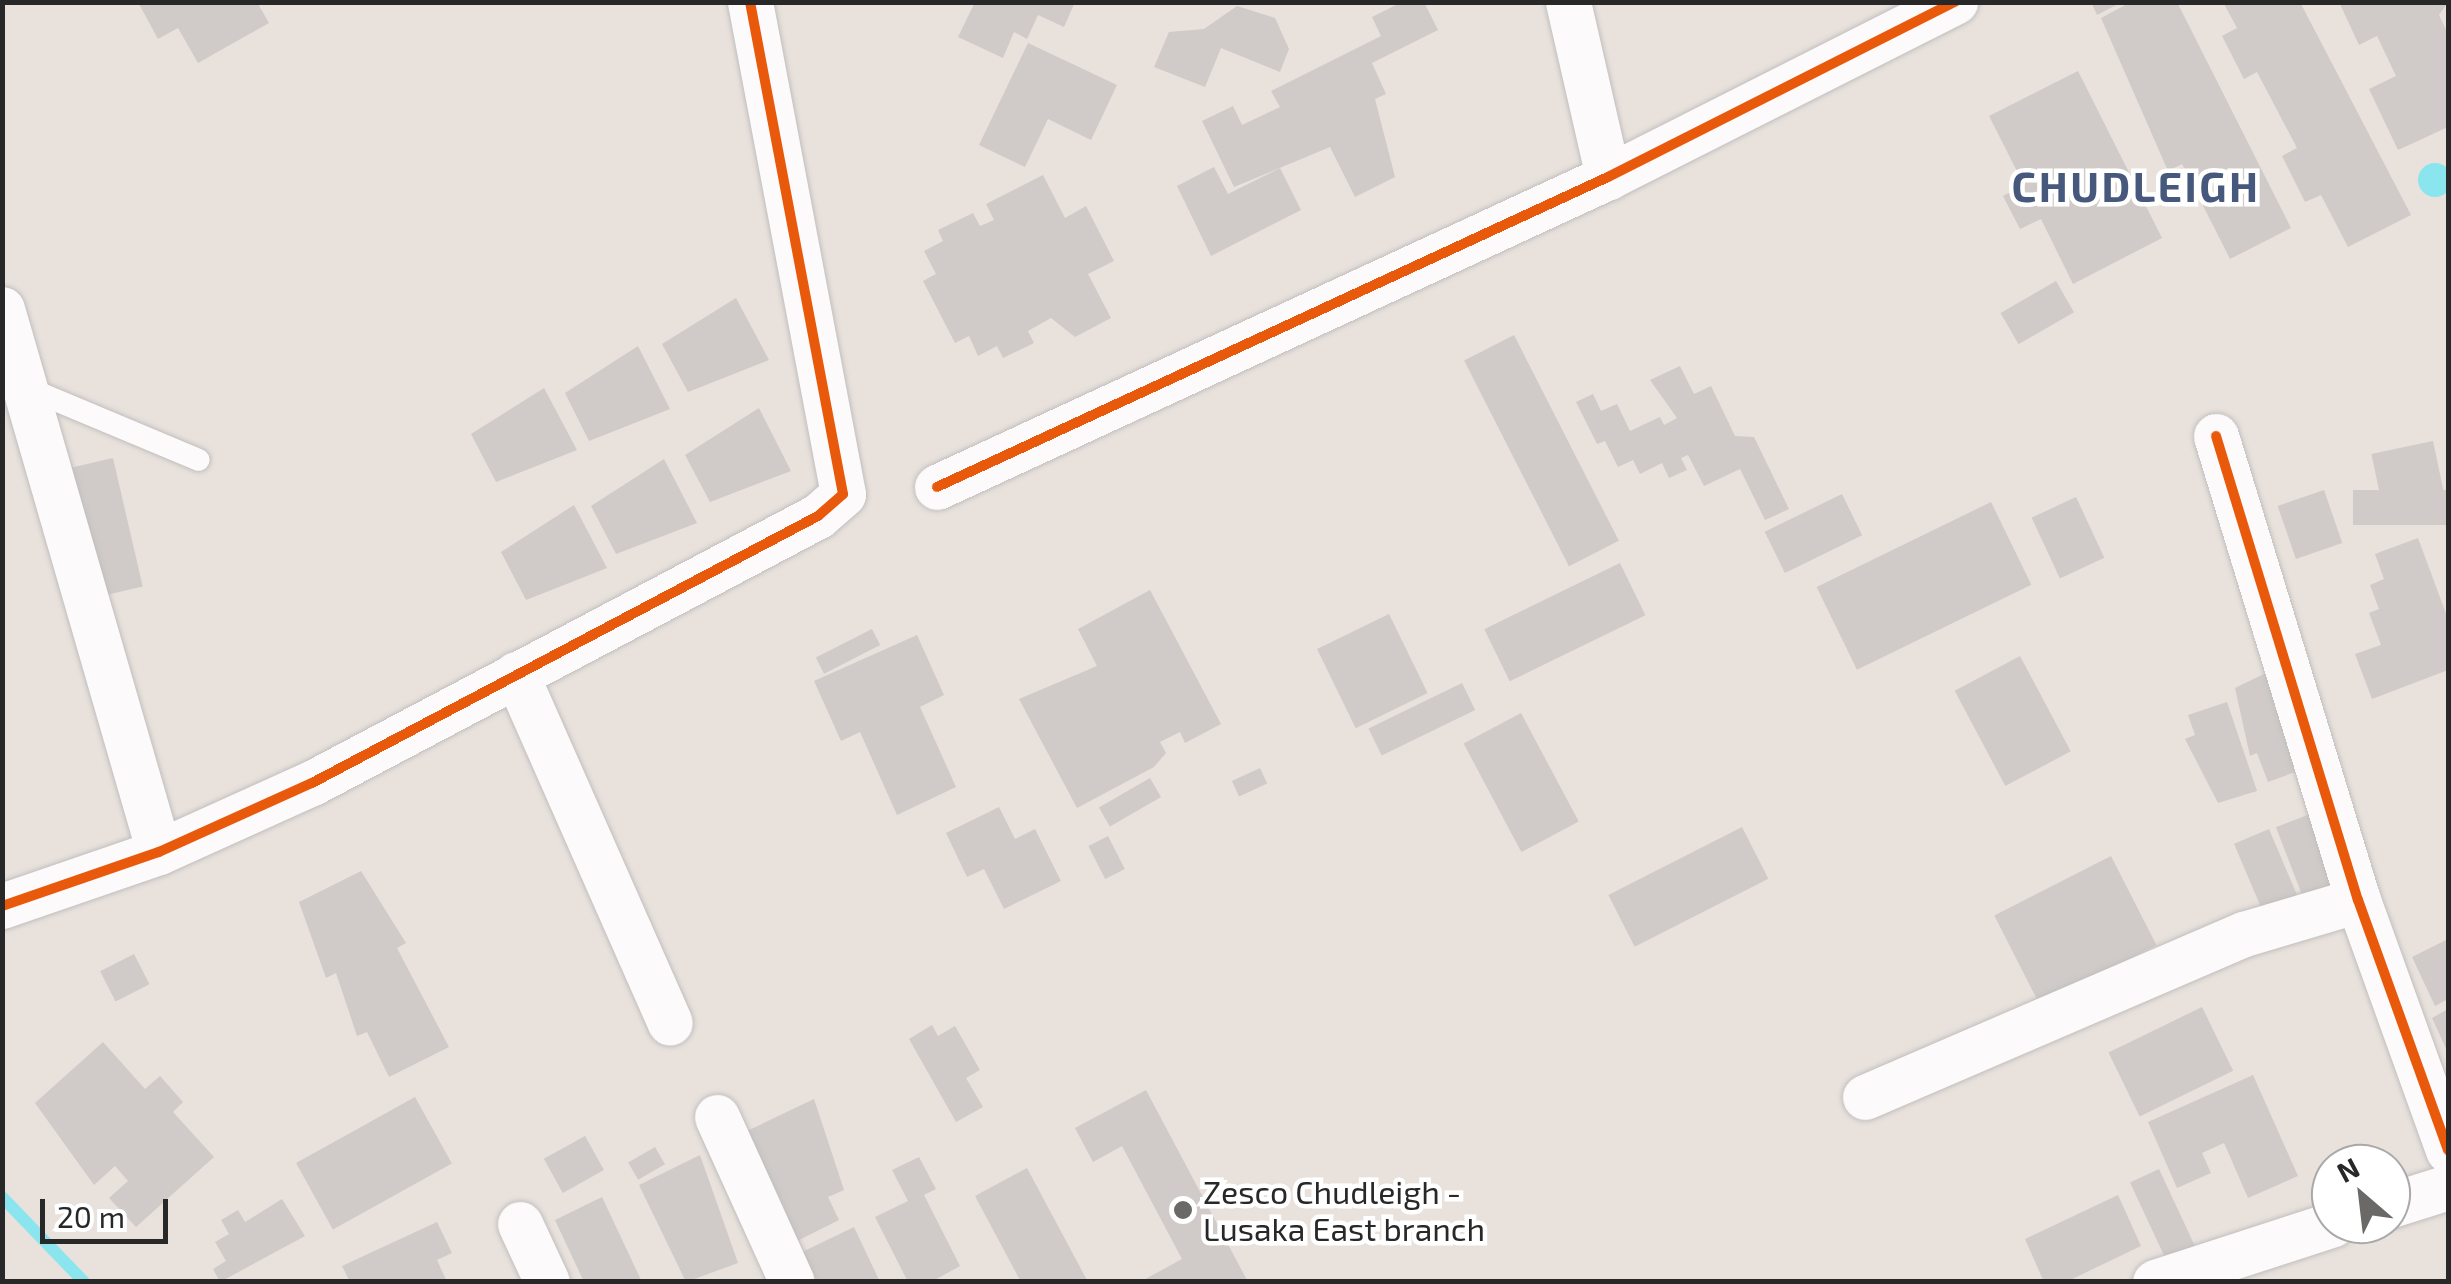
<!DOCTYPE html>
<style>
body{margin:0}
#map{position:relative;width:2451px;height:1284px;overflow:hidden;background:#e8e1dc;font-family:"Exo 2",sans-serif}
div>[style]{position:absolute}
.water>*{inset:0;background:#8be5ee}
.round{border-radius:50%}
.stream>*{height:12px;margin:-6px;padding:0 6px;transform-origin:6px;border-radius:6px;background:#8be5ee}
.building>*{inset:0;background:#d0cbc8;transform-origin:0 0}
.roads{filter:drop-shadow(0 0 2px #c0bfbe) drop-shadow(0 0 2px #c0bfbe)}
.lane>*{height:22px;margin:-11px;padding:0 11px;transform-origin:11px;border-radius:11px;background:#fcfafa}
.street>*{height:45px;margin:-22.5px;padding:0 22.5px;transform-origin:22.5px;border-radius:22.5px;background:#fcfafa}
.cycleway>*{height:10px;margin:-5px;padding:0 5px;transform-origin:5px;border-radius:5px;background:#e8590c}
.dots>*{width:28px;height:28px;translate:-50% -50%;box-sizing:border-box;border:5px solid #fff;border-radius:50%}
span{translate:-50% -50%;white-space:nowrap;text-align:center;line-height:1.15;-webkit-text-stroke:9px #fff;paint-order:stroke}
.poi-label{font-size:32px;color:#282828}
.left{translate:0 -50%;text-align:left}
.district-label{font-size:42px;color:#46587b;font-weight:700;letter-spacing:2.5px}
.frame{position:absolute;inset:0;border:5px solid #282828;pointer-events:none}
.north{position:absolute;left:2311px;top:1144px;width:100px;height:100px;box-sizing:border-box;background:#fff;border:2px solid #a9a9a9;border-radius:50%;rotate:332deg;font-size:28px;font-weight:700;line-height:40px;text-align:center;color:#282828}
.north::after{content:'';display:block;margin:auto;width:35px;height:45px;background:#6b6967;clip-path:polygon(50% 0,100% 100%,50% 72%,0 100%)}
.scale{position:absolute;left:40px;top:1199px;width:128px;height:45px;box-sizing:border-box;border:5px solid #282828;border-top:0;padding-left:12px;font-size:30px;line-height:35px;white-space:nowrap;color:#282828;-webkit-text-stroke:8px #fff;paint-order:stroke}
</style>
<div id="map">
<div class="water">
<i class="round" style="left:2418px;top:163px;width:34px;height:34px"></i>
</div>
<div class="stream">
<i style="left:2px;top:1197px;width:118px;rotate:46deg"></i>
</div>
<div class="building">
<i style="clip-path:polygon(138px 2px,257px 2px,269px 23px,198px 63px,178px 28px,158px 39px)"></i>
<i style="clip-path:polygon(975px 2px,1075px 2px,1064px 27px,1038px 15px,1027px 39px,1014px 32px,1003px 58px,958px 37px)"></i>
<i style="clip-path:polygon(1402px 2px,1424px 2px,1438px 30px,1372px 63px,1386px 94px,1375px 99px,1395px 177px,1355px 197px,1330px 147px,1234px 187px,1202px 121px,1233px 106px,1242px 125px,1280px 107px,1271px 91px,1381px 36px,1372px 17px)"></i>
<i style="clip-path:polygon(2091px 2px,2122px 2px,2097px 15px)"></i>
<i style="clip-path:polygon(2131px 2px,2177px 2px,2291px 228px,2230px 259px,2182px 164px,2168px 171px,2101px 18px)"></i>
<i style="clip-path:polygon(2223px 2px,2300px 2px,2411px 215px,2348px 247px,2321px 195px,2305px 202px,2282px 156px,2297px 148px,2257px 72px,2244px 79px,2222px 36px,2237px 28px)"></i>
<i style="clip-path:polygon(2339px 2px,2448px 2px,2439px 15px,2448px 34px,2448px 127px,2398px 150px,2369px 89px,2396px 76px,2377px 36px,2359px 45px)"></i>
<i style="clip-path:polygon(1237px 6px,1275px 18px,1289px 49px,1280px 72px,1221px 48px,1205px 87px,1154px 67px,1169px 32px,1204px 29px)"></i>
<i style="clip-path:polygon(1028px 43px,1117px 85px,1091px 140px,1048px 119px,1025px 167px,979px 145px)"></i>
<i style="clip-path:polygon(2078px 71px,2162px 238px,2073px 284px,2041px 219px,2020px 229px,2003px 196px,2024px 185px,1989px 116px)"></i>
<i style="clip-path:polygon(1214px 167px,1228px 194px,1280px 168px,1301px 210px,1211px 256px,1177px 186px)"></i>
<i style="clip-path:polygon(1043px 175px,1065px 218px,1086px 206px,1114px 261px,1088px 274px,1111px 318px,1075px 337px,1051px 318px,1028px 331px,1034px 343px,1003px 358px,997px 346px,978px 356px,969px 336px,955px 343px,923px 281px,936px 274px,924px 251px,943px 241px,938px 230px,973px 213px,980px 226px,994px 220px,986px 204px)"></i>
<i style="left:2056px;top:281px;width:36px;height:64px;rotate:60deg"></i>
<i style="clip-path:polygon(736px 298px,769px 360px,688px 392px,662px 344px)"></i>
<i style="left:1514px;top:335px;width:231px;height:56px;rotate:63deg"></i>
<i style="clip-path:polygon(638px 346px,670px 409px,589px 441px,565px 393px)"></i>
<i style="clip-path:polygon(1680px 366px,1694px 394px,1711px 386px,1735px 436px,1754px 437px,1789px 509px,1765px 520px,1740px 469px,1704px 486px,1688px 455px,1681px 458px,1687px 470px,1669px 478px,1662px 463px,1640px 474px,1633px 460px,1618px 467px,1605px 441px,1597px 444px,1576px 402px,1593px 394px,1601px 411px,1617px 404px,1630px 431px,1660px 417px,1664px 425px,1677px 418px,1650px 380px)"></i>
<i style="clip-path:polygon(544px 388px,577px 450px,496px 482px,471px 434px)"></i>
<i style="clip-path:polygon(759px 408px,791px 471px,710px 502px,685px 455px)"></i>
<i style="left:2433px;top:441px;width:51px;height:63px;rotate:78deg"></i>
<i style="left:113px;top:458px;width:132px;height:43px;rotate:77deg"></i>
<i style="clip-path:polygon(664px 459px,697px 523px,616px 554px,591px 506px)"></i>
<i style="left:2324px;top:490px;width:56px;height:49px;rotate:71deg"></i>
<i style="left:2448px;top:490px;width:35px;height:95px;rotate:90deg"></i>
<i style="left:1842px;top:494px;width:46px;height:86px;rotate:64deg"></i>
<i style="left:2076px;top:497px;width:67px;height:49px;rotate:65deg"></i>
<i style="left:1991px;top:502px;width:92px;height:194px;rotate:64deg"></i>
<i style="clip-path:polygon(574px 505px,607px 568px,526px 600px,501px 552px)"></i>
<i style="clip-path:polygon(2418px 538px,2448px 619px,2448px 670px,2372px 699px,2355px 654px,2381px 645px,2369px 613px,2379px 609px,2370px 585px,2384px 579px,2375px 554px)"></i>
<i style="left:1620px;top:563px;width:58px;height:151px;rotate:64deg"></i>
<i style="clip-path:polygon(1150px 590px,1221px 724px,1185px 743px,1180px 732px,1160px 742px,1166px 753px,1154px 767px,1077px 808px,1019px 699px,1097px 666px,1078px 629px)"></i>
<i style="left:1389px;top:614px;width:88px;height:80px;rotate:64deg"></i>
<i style="left:872px;top:629px;width:18px;height:63px;rotate:63deg"></i>
<i style="clip-path:polygon(917px 635px,944px 695px,920px 707px,956px 787px,897px 815px,860px 732px,841px 741px,814px 681px)"></i>
<i style="left:2020px;top:656px;width:108px;height:74px;rotate:62deg"></i>
<i style="clip-path:polygon(2270px 671px,2306px 768px,2268px 782px,2257px 753px,2250px 756px,2235px 688px)"></i>
<i style="left:1462px;top:683px;width:30px;height:104px;rotate:64deg"></i>
<i style="clip-path:polygon(2227px 702px,2257px 791px,2218px 803px,2185px 739px,2195px 735px,2188px 715px)"></i>
<i style="left:1521px;top:713px;width:123px;height:65px;rotate:62deg"></i>
<i style="left:1260px;top:768px;width:17px;height:31px;rotate:65deg"></i>
<i style="left:1150px;top:778px;width:22px;height:59px;rotate:60deg"></i>
<i style="clip-path:polygon(999px 807px,1015px 839px,1035px 829px,1061px 881px,1004px 909px,984px 869px,967px 877px,946px 833px)"></i>
<i style="left:2318px;top:811px;width:77px;height:45px;rotate:69deg"></i>
<i style="left:1742px;top:827px;width:58px;height:150px;rotate:63deg"></i>
<i style="left:2269px;top:829px;width:78px;height:38px;rotate:67deg"></i>
<i style="left:1108px;top:836px;width:37px;height:22px;rotate:63deg"></i>
<i style="left:2111px;top:856px;width:100px;height:131px;rotate:63deg"></i>
<i style="clip-path:polygon(361px 871px,406px 943px,397px 948px,449px 1047px,389px 1077px,367px 1032px,357px 1036px,336px 973px,326px 978px,299px 902px)"></i>
<i style="clip-path:polygon(2448px 939px,2448px 999px,2435px 1006px,2412px 957px)"></i>
<i style="left:134px;top:954px;width:34px;height:38px;rotate:63deg"></i>
<i style="left:2202px;top:1007px;width:71px;height:104px;rotate:64deg"></i>
<i style="clip-path:polygon(2448px 1009px,2448px 1053px,2432px 1018px)"></i>
<i style="clip-path:polygon(932px 1025px,938px 1036px,955px 1026px,980px 1070px,966px 1078px,983px 1107px,956px 1122px,909px 1039px)"></i>
<i style="clip-path:polygon(103px 1042px,145px 1089px,160px 1076px,183px 1102px,173px 1112px,214px 1157px,136px 1227px,109px 1198px,128px 1181px,115px 1166px,94px 1185px,35px 1103px)"></i>
<i style="clip-path:polygon(2253px 1075px,2298px 1176px,2248px 1198px,2224px 1143px,2202px 1153px,2211px 1173px,2177px 1188px,2148px 1122px)"></i>
<i style="clip-path:polygon(1146px 1090px,1248px 1282px,1140px 1282px,1182px 1259px,1122px 1146px,1093px 1162px,1075px 1128px)"></i>
<i style="left:415px;top:1097px;width:76px;height:136px;rotate:61deg"></i>
<i style="clip-path:polygon(814px 1099px,844px 1190px,828px 1197px,839px 1220px,797px 1241px,745px 1132px)"></i>
<i style="left:585px;top:1136px;width:39px;height:47px;rotate:61deg"></i>
<i style="left:655px;top:1147px;width:20px;height:31px;rotate:60deg"></i>
<i style="clip-path:polygon(700px 1155px,738px 1263px,686px 1282px,639px 1185px)"></i>
<i style="clip-path:polygon(919px 1157px,936px 1189px,924px 1195px,960px 1266px,931px 1282px,908px 1282px,875px 1217px,908px 1201px,892px 1170px)"></i>
<i style="clip-path:polygon(1027px 1168px,1088px 1282px,1021px 1282px,975px 1196px)"></i>
<i style="left:2159px;top:1169px;width:91px;height:32px;rotate:65deg"></i>
<i style="clip-path:polygon(2118px 1195px,2141px 1246px,2066px 1282px,2044px 1282px,2025px 1239px)"></i>
<i style="clip-path:polygon(602px 1197px,642px 1282px,584px 1282px,555px 1220px)"></i>
<i style="clip-path:polygon(282px 1199px,305px 1236px,220px 1282px,213px 1269px,226px 1261px,215px 1242px,229px 1234px,221px 1220px,238px 1210px,245px 1222px)"></i>
<i style="clip-path:polygon(437px 1222px,452px 1253px,437px 1260px,447px 1282px,350px 1282px,342px 1266px)"></i>
<i style="clip-path:polygon(854px 1227px,880px 1282px,808px 1282px,796px 1255px)"></i>
</div>
<div class="roads">
<div class="lane">
<i style="left:27px;top:388px;width:186px;rotate:22.7deg"></i>
</div>
<div class="street">
<i style="left:1568px;top:2px;width:180px;rotate:77.1deg"></i>
<i style="left:2px;top:309px;width:565px;rotate:73.87deg"></i>
<i style="left:2216px;top:436px;width:485px;rotate:73deg"></i>
<i style="left:2358px;top:900px;width:266px;rotate:70.2deg"></i>
<i style="left:937px;top:487px;width:739px;rotate:-24.8deg"></i>
<i style="left:1608px;top:177px;width:389px;rotate:-26.8deg"></i>
<i style="left:516px;top:674px;width:381px;rotate:66.2deg"></i>
<i style="left:2px;top:906px;width:166px;rotate:-19deg"></i>
<i style="left:159px;top:852px;width:168px;rotate:-24.3deg"></i>
<i style="left:312px;top:783px;width:572px;rotate:-27.82deg"></i>
<i style="left:818px;top:516px;width:33px;rotate:-41deg"></i>
<i style="left:843px;top:494px;width:501px;rotate:-100.7deg"></i>
<i style="left:1865px;top:1097px;width:413px;rotate:-23.3deg"></i>
<i style="left:2244px;top:934px;width:119px;rotate:-16.6deg"></i>
<i style="left:717px;top:1117px;width:181px;rotate:65.6deg"></i>
<i style="left:2391px;top:1205px;width:60px;rotate:-17.5deg"></i>
<i style="left:520px;top:1224px;width:64px;rotate:65deg"></i>
<i style="left:2155px;top:1282px;width:187px;rotate:-18deg"></i>
</div>
</div>
<div class="cycleway">
<i style="left:2216px;top:436px;width:485px;rotate:73deg"></i>
<i style="left:2358px;top:900px;width:266px;rotate:70.2deg"></i>
<i style="left:937px;top:487px;width:739px;rotate:-24.8deg"></i>
<i style="left:1608px;top:177px;width:389px;rotate:-26.8deg"></i>
<i style="left:2px;top:906px;width:166px;rotate:-19deg"></i>
<i style="left:159px;top:852px;width:168px;rotate:-24.3deg"></i>
<i style="left:312px;top:783px;width:572px;rotate:-27.82deg"></i>
<i style="left:818px;top:516px;width:33px;rotate:-41deg"></i>
<i style="left:843px;top:494px;width:501px;rotate:-100.7deg"></i>
</div>
<div class="dots">
<i style="left:1183px;top:1210px;background:#6b6967"></i>
</div>
<div class="poi-label">
<span class="left" style="left:1203px;top:1210px">Zesco Chudleigh -<br>Lusaka East branch</span>
</div>
<div class="district-label">
<span style="left:2136px;top:185px">CHUDLEIGH</span>
</div>
<div class="frame"></div>
<div class="north">N</div>
<div class="scale">20 m</div>
</div>
